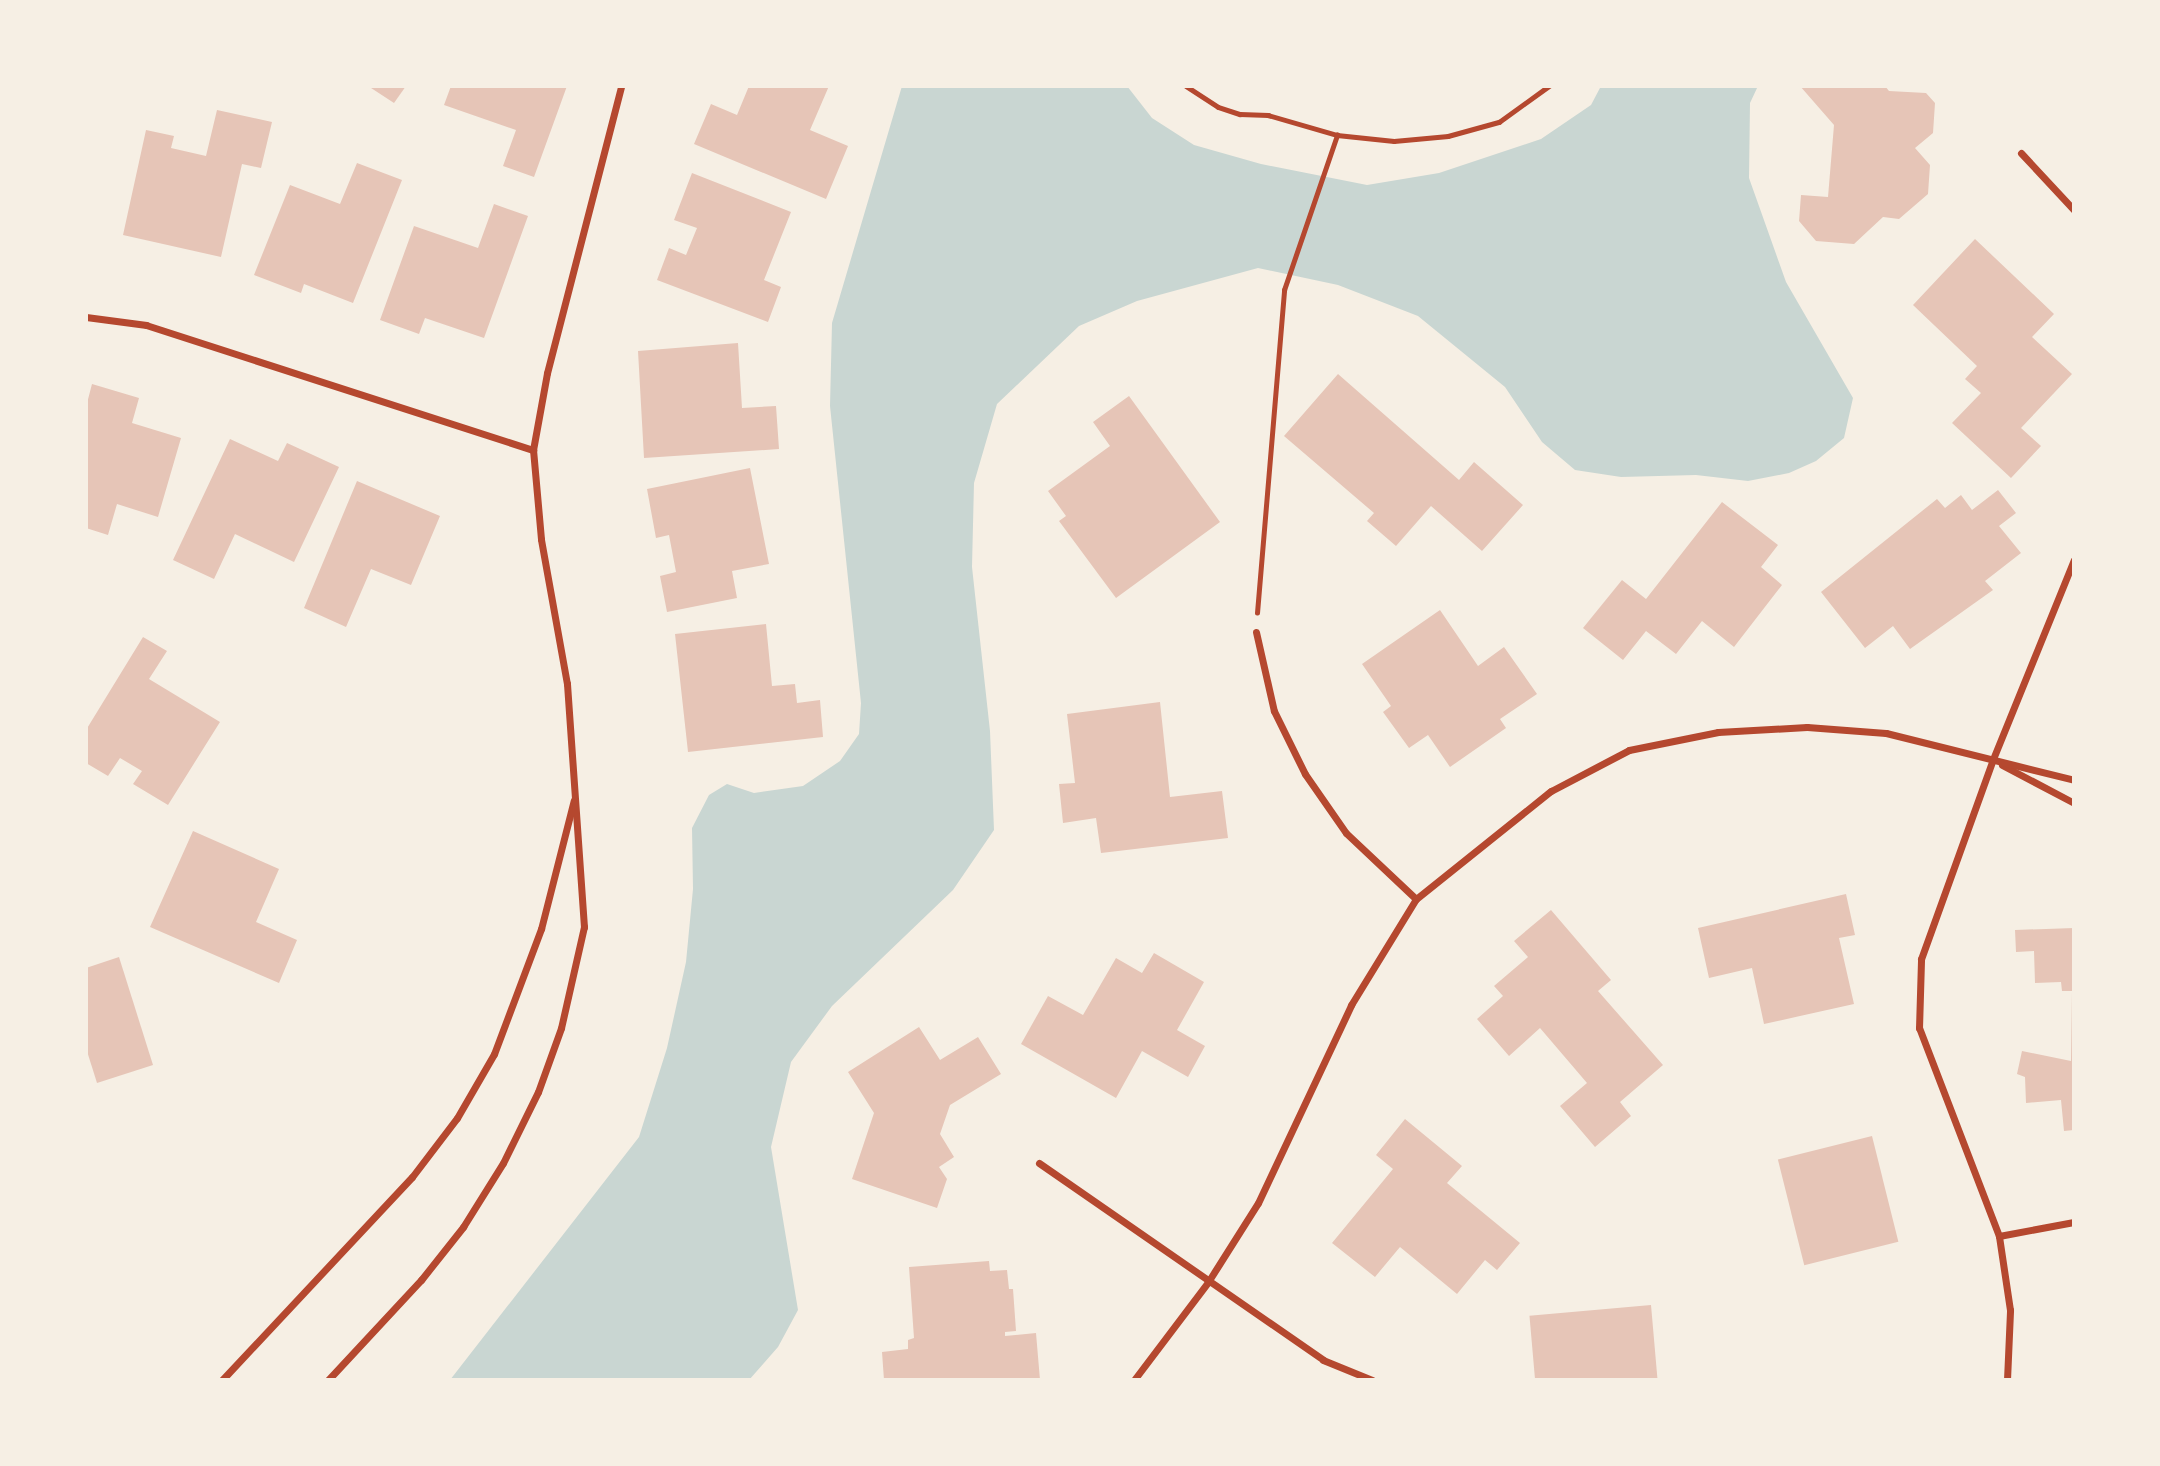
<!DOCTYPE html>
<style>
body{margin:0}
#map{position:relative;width:2160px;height:1466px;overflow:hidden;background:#f6efe4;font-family:"Varela Round",sans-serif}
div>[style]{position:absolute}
.water>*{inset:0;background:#c9d6d2}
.building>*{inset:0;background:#e6c5b7;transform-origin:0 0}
.path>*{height:4.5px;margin:-2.25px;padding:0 2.25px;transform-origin:2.25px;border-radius:2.25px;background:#b5482f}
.minor>*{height:7px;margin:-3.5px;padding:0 3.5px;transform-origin:3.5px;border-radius:3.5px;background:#b5482f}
span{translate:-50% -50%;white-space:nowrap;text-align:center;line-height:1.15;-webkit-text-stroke:5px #f6efe4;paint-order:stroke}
.frame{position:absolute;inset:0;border:88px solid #f6efe4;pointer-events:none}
</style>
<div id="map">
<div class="water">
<i style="clip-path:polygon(902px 86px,1127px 86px,1152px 118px,1194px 145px,1261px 164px,1367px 185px,1439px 173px,1541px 139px,1591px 105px,1601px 86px,1758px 86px,1750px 103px,1749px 178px,1786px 282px,1853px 398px,1844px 438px,1816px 461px,1789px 473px,1748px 481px,1696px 475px,1621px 477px,1575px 470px,1542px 442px,1505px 387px,1418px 316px,1338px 285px,1258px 268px,1137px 301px,1079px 326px,997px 404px,974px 483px,972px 567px,990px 731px,994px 830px,953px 890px,832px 1006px,791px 1062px,771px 1147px,798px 1310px,778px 1347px,749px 1380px,450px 1380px,639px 1137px,667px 1048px,686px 962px,693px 889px,692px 828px,709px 795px,727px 784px,754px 793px,803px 786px,840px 761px,859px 734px,861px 703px,830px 406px,832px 323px)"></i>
</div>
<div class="building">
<i style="clip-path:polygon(368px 86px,406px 86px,394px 103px)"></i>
<i style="clip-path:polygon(451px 86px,567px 86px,534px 177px,503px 166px,516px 130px,444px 105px)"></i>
<i style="clip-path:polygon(749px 86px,829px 86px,810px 130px,848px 146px,826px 199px,694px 144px,711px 104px,737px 115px)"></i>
<i style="clip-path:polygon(1800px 86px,1885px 86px,1889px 91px,1926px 93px,1935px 103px,1933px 133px,1915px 148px,1930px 165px,1928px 194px,1899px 219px,1883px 217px,1854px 244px,1816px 241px,1799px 221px,1801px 195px,1828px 197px,1834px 125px)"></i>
<i style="clip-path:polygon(217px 110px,272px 122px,261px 168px,242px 164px,221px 257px,123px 235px,146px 130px,174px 136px,171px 148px,206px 156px)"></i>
<i style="clip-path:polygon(357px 163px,402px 180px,353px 303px,304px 284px,301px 293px,254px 275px,290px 185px,340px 204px)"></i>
<i style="clip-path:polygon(692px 173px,791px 212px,764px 280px,781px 287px,768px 322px,657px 280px,669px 248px,686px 255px,697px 228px,674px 220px)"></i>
<i style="clip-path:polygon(494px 204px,528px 216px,484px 338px,425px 318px,419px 334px,380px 320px,414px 226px,478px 248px)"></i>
<i style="clip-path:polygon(1975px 239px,2054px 314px,2032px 337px,2072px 374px,2021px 428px,2041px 446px,2011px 478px,1952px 423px,1981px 393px,1965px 379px,1977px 366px,1913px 305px)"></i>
<i style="clip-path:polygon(738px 343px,742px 408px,776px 406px,779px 449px,644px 458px,638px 351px)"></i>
<i style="clip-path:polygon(1338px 374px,1459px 480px,1474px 462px,1523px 505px,1482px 551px,1431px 506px,1396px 546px,1367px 521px,1374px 513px,1284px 436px)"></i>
<i style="clip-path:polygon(92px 384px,139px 398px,132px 423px,181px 438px,158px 517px,117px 504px,108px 535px,86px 528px,86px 407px)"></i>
<i style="clip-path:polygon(1129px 396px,1220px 522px,1116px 598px,1059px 521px,1066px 516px,1048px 491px,1110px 446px,1093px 422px)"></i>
<i style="clip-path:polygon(230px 439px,278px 461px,287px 443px,339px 467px,294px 562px,235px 534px,214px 579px,173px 560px)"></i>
<i style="clip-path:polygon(750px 468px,769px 564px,732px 571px,737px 598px,667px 612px,660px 576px,676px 572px,669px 535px,656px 538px,647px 489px)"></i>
<i style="clip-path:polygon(357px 481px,440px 516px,411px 585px,371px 569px,346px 627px,304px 608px)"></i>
<i style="clip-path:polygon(1998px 490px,2016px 513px,1999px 526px,2021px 553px,1985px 581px,1993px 590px,1910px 649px,1893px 626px,1865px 648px,1821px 592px,1937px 499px,1945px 508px,1961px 495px,1972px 510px)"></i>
<i style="clip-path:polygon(1722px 502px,1778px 545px,1761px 567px,1782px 585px,1734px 647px,1702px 621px,1676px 654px,1646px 631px,1623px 660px,1583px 628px,1622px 580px,1646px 599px)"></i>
<i style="clip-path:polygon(1440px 610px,1478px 666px,1504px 647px,1537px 694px,1500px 719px,1506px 728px,1450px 767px,1428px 735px,1409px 748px,1383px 712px,1391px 706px,1362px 664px)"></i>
<i style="clip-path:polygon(766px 624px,772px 686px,795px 684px,797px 703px,820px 700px,823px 737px,688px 752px,675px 634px)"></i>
<i style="clip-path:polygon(143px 637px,167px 651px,149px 679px,220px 722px,168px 805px,133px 784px,142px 771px,120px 758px,108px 776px,86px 763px,86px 730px)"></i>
<i style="clip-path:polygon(1160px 702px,1170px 797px,1222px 791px,1228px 838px,1101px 853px,1096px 818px,1063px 823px,1059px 784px,1075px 783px,1067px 714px)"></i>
<i style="clip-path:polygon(193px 831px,279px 869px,256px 922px,297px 940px,279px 983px,150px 927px)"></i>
<i style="clip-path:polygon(1846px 894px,1855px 935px,1839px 938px,1854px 1004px,1764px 1024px,1752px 968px,1709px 978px,1698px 928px)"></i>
<i style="clip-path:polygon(1551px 910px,1611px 980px,1598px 991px,1663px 1065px,1620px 1102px,1631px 1116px,1595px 1147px,1560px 1106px,1587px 1083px,1540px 1028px,1509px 1056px,1477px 1019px,1503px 996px,1494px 986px,1528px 957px,1514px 941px)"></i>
<i style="clip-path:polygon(2074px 928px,2074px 1130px,2064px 1131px,2061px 1100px,2026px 1103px,2025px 1077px,2017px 1074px,2022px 1051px,2071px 1061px,2072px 991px,2062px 991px,2061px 982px,2035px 983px,2034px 951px,2016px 952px,2015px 930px)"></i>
<i style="clip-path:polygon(1154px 953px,1204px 982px,1177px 1030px,1205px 1046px,1188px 1077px,1142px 1051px,1116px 1098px,1021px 1044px,1048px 996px,1083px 1015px,1116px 958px,1142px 973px)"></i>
<i style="clip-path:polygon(119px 957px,153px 1065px,97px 1083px,86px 1048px,86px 968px)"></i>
<i style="clip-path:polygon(919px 1027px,940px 1060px,978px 1037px,1001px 1074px,950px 1105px,940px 1134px,954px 1157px,939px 1167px,947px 1179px,937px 1208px,852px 1179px,874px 1113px,848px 1072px)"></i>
<i style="clip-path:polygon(1405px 1119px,1462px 1166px,1447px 1183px,1520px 1243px,1497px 1270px,1485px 1260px,1457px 1294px,1400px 1247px,1375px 1277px,1332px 1243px,1393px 1169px,1376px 1155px)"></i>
<i style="left:1872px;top:1136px;width:109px;height:97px;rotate:76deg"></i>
<i style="clip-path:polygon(989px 1261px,990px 1271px,1007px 1270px,1009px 1289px,1013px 1289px,1016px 1331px,1005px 1332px,1005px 1336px,1036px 1333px,1040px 1380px,884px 1380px,882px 1352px,908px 1349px,908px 1340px,914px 1338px,909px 1267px)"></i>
<i style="left:1651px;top:1305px;width:75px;height:122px;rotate:85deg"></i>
</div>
<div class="path">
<i style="left:1186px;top:86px;width:38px;rotate:33deg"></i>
<i style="left:1218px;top:107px;width:23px;rotate:18deg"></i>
<i style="left:1240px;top:114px;width:28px;rotate:2deg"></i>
<i style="left:1268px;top:115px;width:72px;rotate:16.2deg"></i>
<i style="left:1337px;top:135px;width:57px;rotate:6deg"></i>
<i style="left:1394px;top:141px;width:54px;rotate:-5.3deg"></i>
<i style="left:1448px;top:136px;width:53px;rotate:-15.4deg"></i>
<i style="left:1499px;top:122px;width:62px;rotate:-35.8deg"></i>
<i style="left:1257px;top:613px;width:324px;rotate:-85.2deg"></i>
<i style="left:1284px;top:290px;width:164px;rotate:-71.1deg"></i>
</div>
<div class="minor">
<i style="left:2021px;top:153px;width:78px;rotate:47.1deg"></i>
<i style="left:86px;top:317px;width:61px;rotate:7.6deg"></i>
<i style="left:146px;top:325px;width:407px;rotate:17.9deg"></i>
<i style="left:1256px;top:632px;width:81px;rotate:77.2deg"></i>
<i style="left:1274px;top:711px;width:70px;rotate:63.8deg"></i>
<i style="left:1305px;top:774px;width:72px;rotate:55.2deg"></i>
<i style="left:1346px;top:833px;width:96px;rotate:43.3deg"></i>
<i style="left:2002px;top:765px;width:81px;rotate:27.8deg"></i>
<i style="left:1039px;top:1163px;width:346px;rotate:34.7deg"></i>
<i style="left:1323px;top:1360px;width:53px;rotate:22.2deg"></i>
<i style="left:1999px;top:1236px;width:76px;rotate:-10.6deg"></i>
<i style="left:222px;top:1380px;width:278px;rotate:-46.9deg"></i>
<i style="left:412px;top:1177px;width:74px;rotate:-52.7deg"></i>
<i style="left:457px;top:1118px;width:74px;rotate:-60deg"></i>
<i style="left:494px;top:1054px;width:134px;rotate:-69.4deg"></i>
<i style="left:541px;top:929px;width:133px;rotate:-75.7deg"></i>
<i style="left:328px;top:1380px;width:137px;rotate:-47.1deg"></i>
<i style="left:421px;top:1280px;width:68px;rotate:-51.6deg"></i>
<i style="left:463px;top:1227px;width:75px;rotate:-58deg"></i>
<i style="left:503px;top:1163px;width:79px;rotate:-63.8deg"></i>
<i style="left:538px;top:1092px;width:68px;rotate:-70.2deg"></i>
<i style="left:561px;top:1028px;width:104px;rotate:-77.2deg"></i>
<i style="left:584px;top:927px;width:244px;rotate:-94deg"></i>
<i style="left:567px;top:684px;width:147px;rotate:-100.2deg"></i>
<i style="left:541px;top:539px;width:89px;rotate:-95.1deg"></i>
<i style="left:533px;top:450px;width:78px;rotate:-79.7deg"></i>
<i style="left:547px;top:373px;width:296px;rotate:-75.5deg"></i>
<i style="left:1134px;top:1380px;width:123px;rotate:-52.9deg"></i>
<i style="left:1208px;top:1282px;width:93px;rotate:-57.7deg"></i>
<i style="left:1258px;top:1203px;width:219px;rotate:-64.8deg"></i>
<i style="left:1351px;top:1005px;width:124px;rotate:-58.5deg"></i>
<i style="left:1416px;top:899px;width:173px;rotate:-38.7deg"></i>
<i style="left:1551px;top:791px;width:88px;rotate:-27.7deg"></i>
<i style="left:1629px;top:750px;width:91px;rotate:-11.4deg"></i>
<i style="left:1718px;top:732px;width:89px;rotate:-3.2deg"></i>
<i style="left:1807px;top:727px;width:79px;rotate:4.3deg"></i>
<i style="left:1886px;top:733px;width:194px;rotate:14deg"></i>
<i style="left:2007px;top:1380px;width:70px;rotate:-87.5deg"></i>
<i style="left:2010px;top:1310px;width:75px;rotate:-98.5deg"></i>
<i style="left:1999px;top:1236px;width:223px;rotate:-111deg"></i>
<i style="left:1919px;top:1028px;width:69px;rotate:-88.3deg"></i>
<i style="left:1921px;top:959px;width:213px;rotate:-70.2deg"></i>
<i style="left:1993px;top:759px;width:215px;rotate:-67.9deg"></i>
</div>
<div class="frame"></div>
</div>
